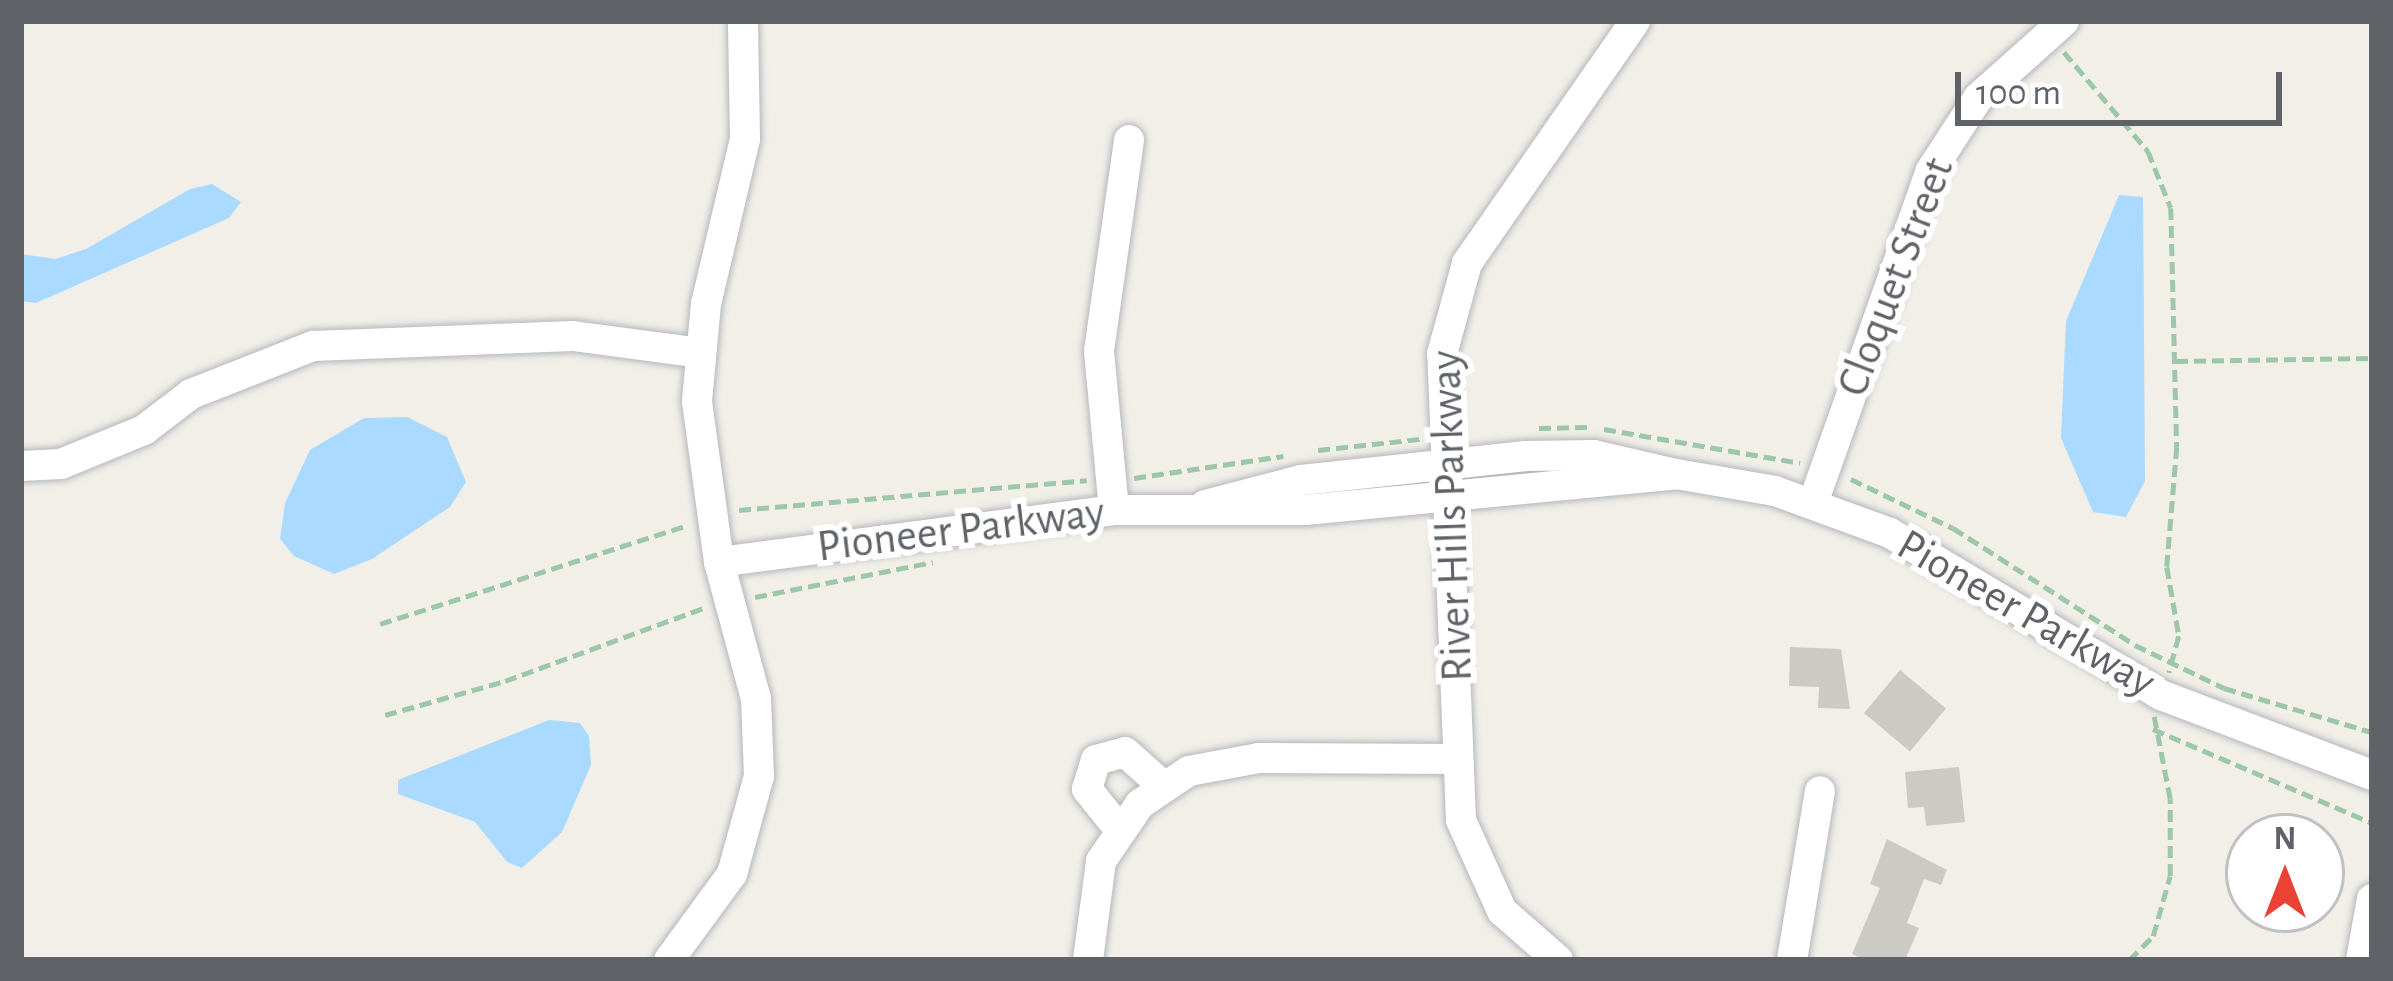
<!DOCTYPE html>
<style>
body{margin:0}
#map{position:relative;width:2393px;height:981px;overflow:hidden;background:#f1efe8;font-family:"Alegreya Sans",sans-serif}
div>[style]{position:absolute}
.water>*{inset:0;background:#aadaff}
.building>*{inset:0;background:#cccac5;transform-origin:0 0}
.path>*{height:4.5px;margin-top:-2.25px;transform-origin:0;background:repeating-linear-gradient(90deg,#9cc7a9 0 12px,transparent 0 18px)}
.roads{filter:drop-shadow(0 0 3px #b5b8bc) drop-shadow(0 0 3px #b5b8bc)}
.minor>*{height:30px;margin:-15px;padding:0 15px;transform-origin:15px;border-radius:15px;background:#fff}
span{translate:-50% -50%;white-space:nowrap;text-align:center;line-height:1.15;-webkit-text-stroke:12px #fff;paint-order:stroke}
.street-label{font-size:45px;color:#5f6368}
.frame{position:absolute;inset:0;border:24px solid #5f6368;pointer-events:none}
.north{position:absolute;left:2225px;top:813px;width:120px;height:120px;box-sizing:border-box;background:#fff;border:3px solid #bfc1c3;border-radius:50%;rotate:0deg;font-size:33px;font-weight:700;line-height:48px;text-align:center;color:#5f6368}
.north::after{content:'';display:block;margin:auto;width:42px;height:54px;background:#ea4335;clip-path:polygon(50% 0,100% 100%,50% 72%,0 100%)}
.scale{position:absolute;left:1955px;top:72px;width:327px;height:54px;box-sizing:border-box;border:6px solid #5f6368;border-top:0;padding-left:15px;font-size:36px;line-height:42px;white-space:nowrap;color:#5f6368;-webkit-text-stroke:9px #fff;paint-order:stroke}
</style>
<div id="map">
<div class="water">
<i style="clip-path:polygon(212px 184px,241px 202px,229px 218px,36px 303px,21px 301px,21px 254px,55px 259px,86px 249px,190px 189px)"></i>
<i style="clip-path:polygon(2119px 195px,2143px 197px,2145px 481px,2126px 517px,2093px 512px,2061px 438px,2066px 321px)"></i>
<i style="clip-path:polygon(407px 417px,447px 437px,466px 482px,450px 507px,372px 559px,334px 574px,294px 556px,280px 539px,285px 503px,310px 450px,364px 418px)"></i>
<i style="clip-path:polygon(549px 720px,580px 723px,589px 736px,591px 765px,562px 832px,522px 868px,507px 862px,475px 822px,398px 794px,398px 780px)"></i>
</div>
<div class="building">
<i style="clip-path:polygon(1790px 647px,1841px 649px,1850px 709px,1818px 708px,1819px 687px,1789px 686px)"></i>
<i style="left:1900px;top:670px;width:60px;height:56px;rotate:40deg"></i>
<i style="clip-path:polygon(1959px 767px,1965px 822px,1926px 826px,1924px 807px,1908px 808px,1905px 772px)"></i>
<i style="clip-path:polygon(1887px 839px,1947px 870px,1941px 885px,1924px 879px,1907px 923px,1919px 928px,1905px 960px,1865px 960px,1852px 954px,1880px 888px,1870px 884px)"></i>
</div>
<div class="path">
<i style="left:2064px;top:52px;width:130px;rotate:49.7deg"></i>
<i style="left:2148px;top:151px;width:61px;rotate:68deg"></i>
<i style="left:2171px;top:208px;width:239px;rotate:88.6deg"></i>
<i style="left:2177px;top:447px;width:120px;rotate:94.8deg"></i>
<i style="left:2167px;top:567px;width:70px;rotate:80.1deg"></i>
<i style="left:2179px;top:636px;width:38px;rotate:105deg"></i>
<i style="left:2176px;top:361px;width:196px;rotate:-0.9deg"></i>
<i style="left:1539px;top:428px;width:48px;rotate:-1.2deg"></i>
<i style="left:1604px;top:429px;width:199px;rotate:9.8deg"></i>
<i style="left:1318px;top:450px;width:103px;rotate:-6.2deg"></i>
<i style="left:1134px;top:478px;width:151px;rotate:-8.4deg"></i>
<i style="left:1851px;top:479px;width:113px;rotate:25.7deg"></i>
<i style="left:1953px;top:528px;width:216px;rotate:32.7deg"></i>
<i style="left:2135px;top:645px;width:99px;rotate:25.8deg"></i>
<i style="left:2224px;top:688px;width:154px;rotate:16.6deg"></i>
<i style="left:739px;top:510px;width:349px;rotate:-4.9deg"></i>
<i style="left:755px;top:597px;width:181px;rotate:-11.1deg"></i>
<i style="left:380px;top:624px;width:324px;rotate:-17.8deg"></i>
<i style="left:385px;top:715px;width:125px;rotate:-15.8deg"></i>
<i style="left:505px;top:681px;width:211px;rotate:-20.2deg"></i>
<i style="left:2153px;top:729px;width:238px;rotate:23.2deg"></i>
<i style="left:2129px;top:960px;width:34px;rotate:-45deg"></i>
<i style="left:2153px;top:936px;width:62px;rotate:-74.2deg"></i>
<i style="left:2170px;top:876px;width:77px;rotate:-90deg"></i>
<i style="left:2170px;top:799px;width:84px;rotate:-101deg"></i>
</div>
<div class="roads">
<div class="minor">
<i style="left:21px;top:466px;width:40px;rotate:-2.9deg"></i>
<i style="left:61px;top:464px;width:90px;rotate:-22.3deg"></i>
<i style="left:144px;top:430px;width:59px;rotate:-37.5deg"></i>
<i style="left:191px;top:394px;width:131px;rotate:-21.5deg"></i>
<i style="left:313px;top:346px;width:260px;rotate:-2.2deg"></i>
<i style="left:573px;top:336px;width:128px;rotate:7.6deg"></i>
<i style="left:1676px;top:474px;width:100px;rotate:9.7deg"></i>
<i style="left:1775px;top:491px;width:122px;rotate:20.1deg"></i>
<i style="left:1890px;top:533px;width:316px;rotate:30.9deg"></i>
<i style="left:2161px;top:695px;width:226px;rotate:20.8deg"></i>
<i style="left:1813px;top:503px;width:351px;rotate:-70.5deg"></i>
<i style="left:1930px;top:172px;width:88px;rotate:-57deg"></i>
<i style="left:1978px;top:98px;width:115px;rotate:-41.8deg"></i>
<i style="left:1114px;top:510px;width:160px;rotate:-95.4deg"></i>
<i style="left:1099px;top:351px;width:213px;rotate:-81.9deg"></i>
<i style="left:719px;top:562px;width:398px;rotate:-7.5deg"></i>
<i style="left:1114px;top:510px;width:191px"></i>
<i style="left:1305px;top:510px;width:373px;rotate:-5.5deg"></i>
<i style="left:1676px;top:474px;width:84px;rotate:-167deg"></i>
<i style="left:1594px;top:455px;width:68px;rotate:179.2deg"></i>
<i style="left:1526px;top:456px;width:226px;rotate:173.9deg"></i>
<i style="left:1301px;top:480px;width:99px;rotate:165.4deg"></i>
<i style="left:1119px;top:829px;width:51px;rotate:-128.7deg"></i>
<i style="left:1087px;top:789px;width:30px;rotate:-73deg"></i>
<i style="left:1096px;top:760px;width:30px;rotate:-15deg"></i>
<i style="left:1125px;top:752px;width:51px;rotate:41.8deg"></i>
<i style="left:669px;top:960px;width:107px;rotate:-53.8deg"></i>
<i style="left:732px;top:874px;width:102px;rotate:-74.6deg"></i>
<i style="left:759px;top:776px;width:77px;rotate:-92.2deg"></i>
<i style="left:756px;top:699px;width:142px;rotate:-105.1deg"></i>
<i style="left:719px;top:562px;width:162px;rotate:-97.8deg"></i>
<i style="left:697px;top:401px;width:97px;rotate:-84.7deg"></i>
<i style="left:706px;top:304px;width:170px;rotate:-76.7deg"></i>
<i style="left:745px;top:139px;width:118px;rotate:-91deg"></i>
<i style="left:1088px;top:960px;width:100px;rotate:-82.5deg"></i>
<i style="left:1101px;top:861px;width:69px;rotate:-55.6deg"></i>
<i style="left:1140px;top:804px;width:59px;rotate:-34deg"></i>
<i style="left:1189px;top:771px;width:71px;rotate:-10.5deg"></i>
<i style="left:1259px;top:758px;width:198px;rotate:0.3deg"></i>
<i style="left:1558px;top:960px;width:74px;rotate:-138.8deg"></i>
<i style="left:1502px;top:911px;width:100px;rotate:-114.3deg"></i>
<i style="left:1461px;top:820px;width:466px;rotate:-92.3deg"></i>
<i style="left:1442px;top:354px;width:94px;rotate:-74.6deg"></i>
<i style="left:1467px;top:263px;width:295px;rotate:-55.2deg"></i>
<i style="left:1792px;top:960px;width:171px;rotate:-80.6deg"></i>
<i style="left:2361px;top:960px;width:62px;rotate:-79.8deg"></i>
</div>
</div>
<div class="street-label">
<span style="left:1896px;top:277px;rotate:-69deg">Cloquet Street</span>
<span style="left:1452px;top:516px;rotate:-92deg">River Hills Parkway</span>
<span style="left:961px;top:530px;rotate:-7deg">Pioneer Parkway</span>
<span style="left:2026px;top:614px;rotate:30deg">Pioneer Parkway</span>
</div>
<div class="frame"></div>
<div class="north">N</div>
<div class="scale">100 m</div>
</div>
